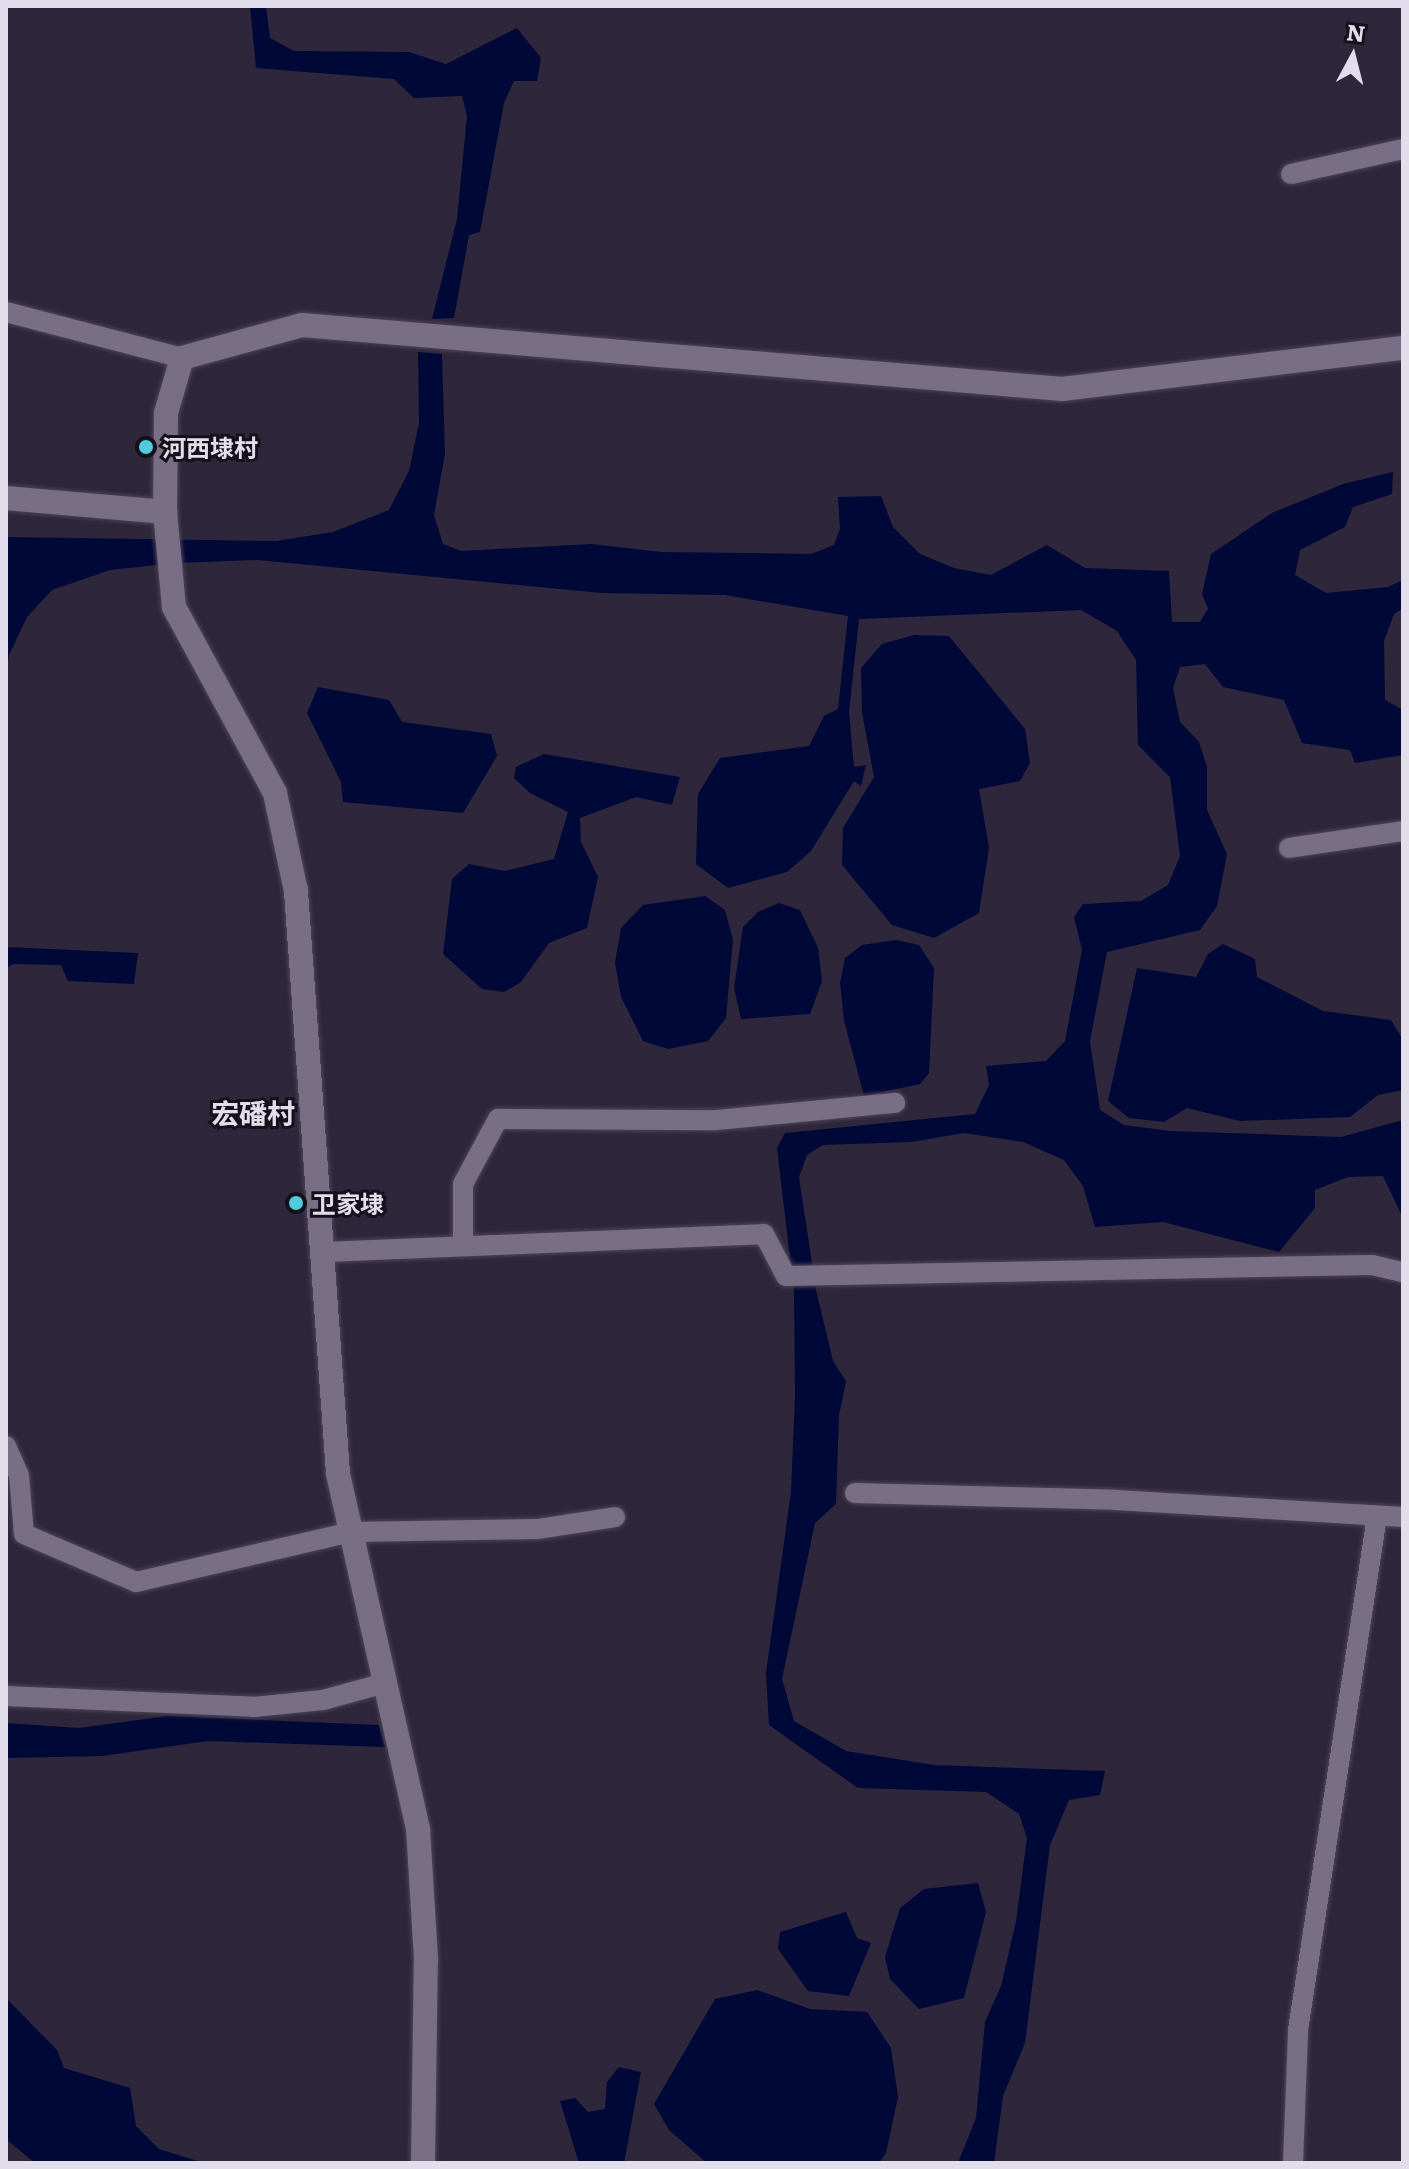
<!DOCTYPE html>
<meta charset="utf-8">
<style>
body{margin:0}
#map{position:relative;width:1409px;height:2169px;overflow:hidden;background:#2e263b;font-family:Literata,"Noto Sans SC",serif}
div>[style]{position:absolute}
.water>*{inset:0;background:#000837}
.roads{filter:drop-shadow(0 0 2px #4c4556) drop-shadow(0 0 2px #4c4556)}
.street>*{height:20px;margin:-10px;padding:0 10px;transform-origin:10px;border-radius:10px;background:#786f87}
.secondary>*{height:24px;margin:-12px;padding:0 12px;transform-origin:12px;border-radius:12px;background:#786f87}
.dots>*{width:22px;height:22px;translate:-50% -50%;box-sizing:border-box;border:4px solid #15111b;border-radius:50%}
span{translate:-50% -50%;white-space:nowrap;text-align:center;line-height:1.15;-webkit-text-stroke:6px #15111b;paint-order:stroke}
.poi-label{font-size:24px;color:#e1ddea;font-weight:700}
.left{translate:0 -50%;text-align:left}
.quarter-label{font-size:28px;color:#e1ddea;font-weight:700}
.frame{position:absolute;inset:0;border:8px solid #e1ddea;pointer-events:none}
.north{position:absolute;left:1313px;top:16px;width:80px;height:80px;-webkit-text-stroke:6px #15111b;paint-order:stroke;rotate:7deg;font-size:22px;font-weight:700;line-height:32px;text-align:center;color:#e1ddea}
.north::after{content:'';display:block;margin:auto;width:28px;height:36px;background:#e1ddea;clip-path:polygon(50% 0,100% 100%,50% 72%,0 100%)}
</style>
<div id="map">
<div class="water">
<i style="clip-path:polygon(250px 6px,266px 6px,270px 38px,294px 51px,409px 52px,446px 64px,517px 28px,541px 58px,537px 81px,514px 81px,504px 103px,480px 232px,469px 235px,454px 318px,432px 319px,457px 219px,467px 116px,462px 96px,414px 98px,394px 79px,256px 68px)"></i>
<i style="clip-path:polygon(418px 352px,442px 354px,445px 454px,434px 515px,443px 544px,461px 551px,591px 544px,661px 552px,811px 554px,834px 545px,840px 529px,838px 497px,881px 496px,893px 527px,920px 554px,954px 568px,991px 575px,1047px 545px,1085px 568px,1169px 571px,1172px 622px,1200px 622px,1208px 609px,1202px 594px,1211px 554px,1272px 513px,1343px 484px,1393px 472px,1392px 494px,1353px 507px,1345px 527px,1300px 550px,1295px 575px,1326px 593px,1388px 587px,1403px 580px,1403px 608px,1394px 614px,1384px 641px,1385px 700px,1403px 710px,1403px 755px,1355px 763px,1350px 750px,1302px 743px,1284px 700px,1223px 687px,1205px 664px,1180px 667px,1173px 688px,1180px 722px,1199px 742px,1207px 767px,1207px 810px,1227px 854px,1217px 906px,1200px 930px,1107px 952px,1090px 1041px,1100px 1110px,1124px 1125px,1170px 1131px,1341px 1137px,1403px 1120px,1403px 1218px,1383px 1176px,1348px 1177px,1315px 1190px,1315px 1208px,1279px 1252px,1163px 1222px,1095px 1227px,1083px 1186px,1064px 1160px,1023px 1142px,964px 1133px,911px 1142px,823px 1145px,807px 1155px,799px 1177px,816px 1290px,833px 1361px,846px 1381px,839px 1415px,836px 1504px,815px 1523px,782px 1679px,794px 1721px,846px 1751px,934px 1765px,1105px 1771px,1100px 1795px,1069px 1800px,1050px 1845px,1025px 2043px,1003px 2096px,994px 2163px,958px 2163px,976px 2118px,985px 2022px,1001px 1986px,1016px 1921px,1027px 1838px,1019px 1814px,986px 1792px,858px 1788px,769px 1725px,766px 1673px,791px 1492px,795px 1395px,794px 1292px,777px 1148px,785px 1133px,975px 1114px,989px 1085px,986px 1066px,1046px 1061px,1065px 1041px,1082px 950px,1074px 917px,1083px 904px,1141px 901px,1168px 885px,1180px 856px,1170px 777px,1138px 745px,1136px 660px,1117px 631px,1081px 610px,859px 619px,849px 712px,854px 767px,866px 765px,861px 786px,854px 781px,811px 851px,787px 872px,728px 888px,696px 864px,698px 794px,720px 758px,809px 746px,824px 716px,838px 709px,848px 616px,725px 595px,601px 593px,258px 560px,176px 563px,110px 570px,52px 590px,27px 617px,9px 655px,6px 675px,6px 537px,276px 541px,333px 532px,389px 510px,409px 471px,419px 423px)"></i>
<i style="clip-path:polygon(914px 635px,949px 636px,1025px 729px,1030px 763px,1020px 781px,979px 789px,989px 848px,979px 913px,934px 938px,892px 925px,842px 865px,843px 828px,874px 777px,862px 712px,861px 668px,882px 644px)"></i>
<i style="clip-path:polygon(318px 687px,389px 700px,402px 722px,491px 734px,497px 756px,463px 813px,343px 802px,341px 782px,307px 713px)"></i>
<i style="clip-path:polygon(544px 754px,680px 777px,672px 805px,636px 797px,580px 818px,581px 842px,598px 877px,587px 928px,549px 943px,521px 982px,504px 992px,482px 989px,443px 954px,452px 879px,469px 864px,505px 871px,554px 859px,568px 812px,530px 793px,514px 778px,516px 767px)"></i>
<i style="clip-path:polygon(705px 896px,725px 910px,733px 940px,726px 1018px,708px 1041px,668px 1049px,643px 1041px,621px 997px,615px 963px,621px 928px,643px 905px)"></i>
<i style="clip-path:polygon(779px 903px,800px 910px,818px 948px,822px 981px,810px 1014px,741px 1019px,734px 988px,743px 927px,758px 912px)"></i>
<i style="clip-path:polygon(896px 940px,919px 945px,934px 968px,929px 1073px,920px 1084px,864px 1096px,844px 1020px,840px 983px,845px 958px,862px 945px)"></i>
<i style="clip-path:polygon(1223px 944px,1255px 959px,1257px 977px,1323px 1011px,1391px 1020px,1403px 1040px,1403px 1090px,1378px 1095px,1350px 1117px,1240px 1121px,1187px 1108px,1164px 1122px,1129px 1118px,1108px 1101px,1137px 968px,1196px 977px,1208px 954px)"></i>
<i style="clip-path:polygon(6px 947px,138px 953px,134px 984px,68px 981px,61px 965px,13px 964px,6px 969px)"></i>
<i style="clip-path:polygon(168px 1716px,379px 1725px,385px 1747px,208px 1741px,102px 1756px,6px 1758px,6px 1723px,79px 1728px)"></i>
<i style="clip-path:polygon(978px 1883px,986px 1912px,964px 1998px,919px 2009px,890px 1979px,885px 1957px,900px 1908px,924px 1889px)"></i>
<i style="clip-path:polygon(846px 1912px,857px 1938px,871px 1943px,849px 1996px,808px 1991px,778px 1949px,780px 1932px)"></i>
<i style="clip-path:polygon(757px 1990px,810px 2009px,867px 2012px,891px 2048px,898px 2097px,886px 2153px,879px 2163px,707px 2163px,669px 2130px,654px 2104px,715px 1999px)"></i>
<i style="clip-path:polygon(6px 1998px,57px 2050px,64px 2068px,130px 2088px,136px 2126px,159px 2149px,204px 2163px,35px 2163px,6px 2139px)"></i>
<i style="clip-path:polygon(619px 2067px,641px 2072px,624px 2163px,579px 2163px,560px 2101px,575px 2098px,588px 2112px,605px 2109px,607px 2082px)"></i>
</div>
<div class="roads">
<div class="street">
<i style="left:1291px;top:174px;width:115px;rotate:-12.6deg"></i>
<i style="left:6px;top:312px;width:182px;rotate:14.6deg"></i>
<i style="left:1289px;top:848px;width:115px;rotate:-8.5deg"></i>
<i style="left:463px;top:1246px;width:62px;rotate:-90deg"></i>
<i style="left:463px;top:1184px;width:74px;rotate:-61.7deg"></i>
<i style="left:498px;top:1119px;width:219px;rotate:0.3deg"></i>
<i style="left:717px;top:1120px;width:179px;rotate:-5.5deg"></i>
<i style="left:322px;top:1252px;width:442px;rotate:-2.3deg"></i>
<i style="left:764px;top:1234px;width:47px;rotate:62.4deg"></i>
<i style="left:786px;top:1276px;width:586px;rotate:-1.08deg"></i>
<i style="left:1372px;top:1265px;width:32px;rotate:13deg"></i>
<i style="left:6px;top:1446px;width:32px;rotate:66deg"></i>
<i style="left:19px;top:1475px;width:59px;rotate:85.2deg"></i>
<i style="left:24px;top:1534px;width:122px;rotate:23.2deg"></i>
<i style="left:136px;top:1582px;width:221px;rotate:-13.1deg"></i>
<i style="left:351px;top:1532px;width:186px;rotate:-0.9deg"></i>
<i style="left:537px;top:1529px;width:79px;rotate:-8.7deg"></i>
<i style="left:855px;top:1493px;width:261px;rotate:1.5deg"></i>
<i style="left:1116px;top:1500px;width:288px;rotate:3.4deg"></i>
<i style="left:6px;top:1696px;width:248px;rotate:2.5deg"></i>
<i style="left:254px;top:1707px;width:69px;rotate:-5.8deg"></i>
<i style="left:323px;top:1700px;width:64px;rotate:-15.3deg"></i>
<i style="left:1293px;top:2163px;width:133px;rotate:-87.8deg"></i>
<i style="left:1298px;top:2030px;width:520px;rotate:-81.26deg"></i>
</div>
<div class="secondary">
<i style="left:6px;top:498px;width:160px;rotate:5deg"></i>
<i style="left:423px;top:2163px;width:204px;rotate:-89.2deg"></i>
<i style="left:426px;top:1959px;width:130px;rotate:-93.5deg"></i>
<i style="left:418px;top:1829px;width:365px;rotate:-102.7deg"></i>
<i style="left:338px;top:1473px;width:584px;rotate:-94.13deg"></i>
<i style="left:296px;top:891px;width:100px;rotate:-102.1deg"></i>
<i style="left:275px;top:793px;width:212px;rotate:-118.5deg"></i>
<i style="left:174px;top:607px;width:95px;rotate:-95.4deg"></i>
<i style="left:165px;top:512px;width:99px;rotate:-89.4deg"></i>
<i style="left:166px;top:413px;width:57px;rotate:-73.8deg"></i>
<i style="left:182px;top:358px;width:124px;rotate:-15.4deg"></i>
<i style="left:302px;top:325px;width:763px;rotate:4.81deg"></i>
<i style="left:1062px;top:389px;width:343px;rotate:-6.9deg"></i>
</div>
</div>
<div class="dots">
<i style="left:146px;top:447px;background:#52cbd9"></i>
<i style="left:296px;top:1203px;background:#52cbd9"></i>
</div>
<div class="poi-label">
<span class="left" style="left:162px;top:447px">河西埭村</span>
<span class="left" style="left:312px;top:1203px">卫家埭</span>
</div>
<div class="quarter-label">
<span style="left:253px;top:1112px">宏磻村</span>
</div>
<div class="frame"></div>
<div class="north">N</div>
</div>
